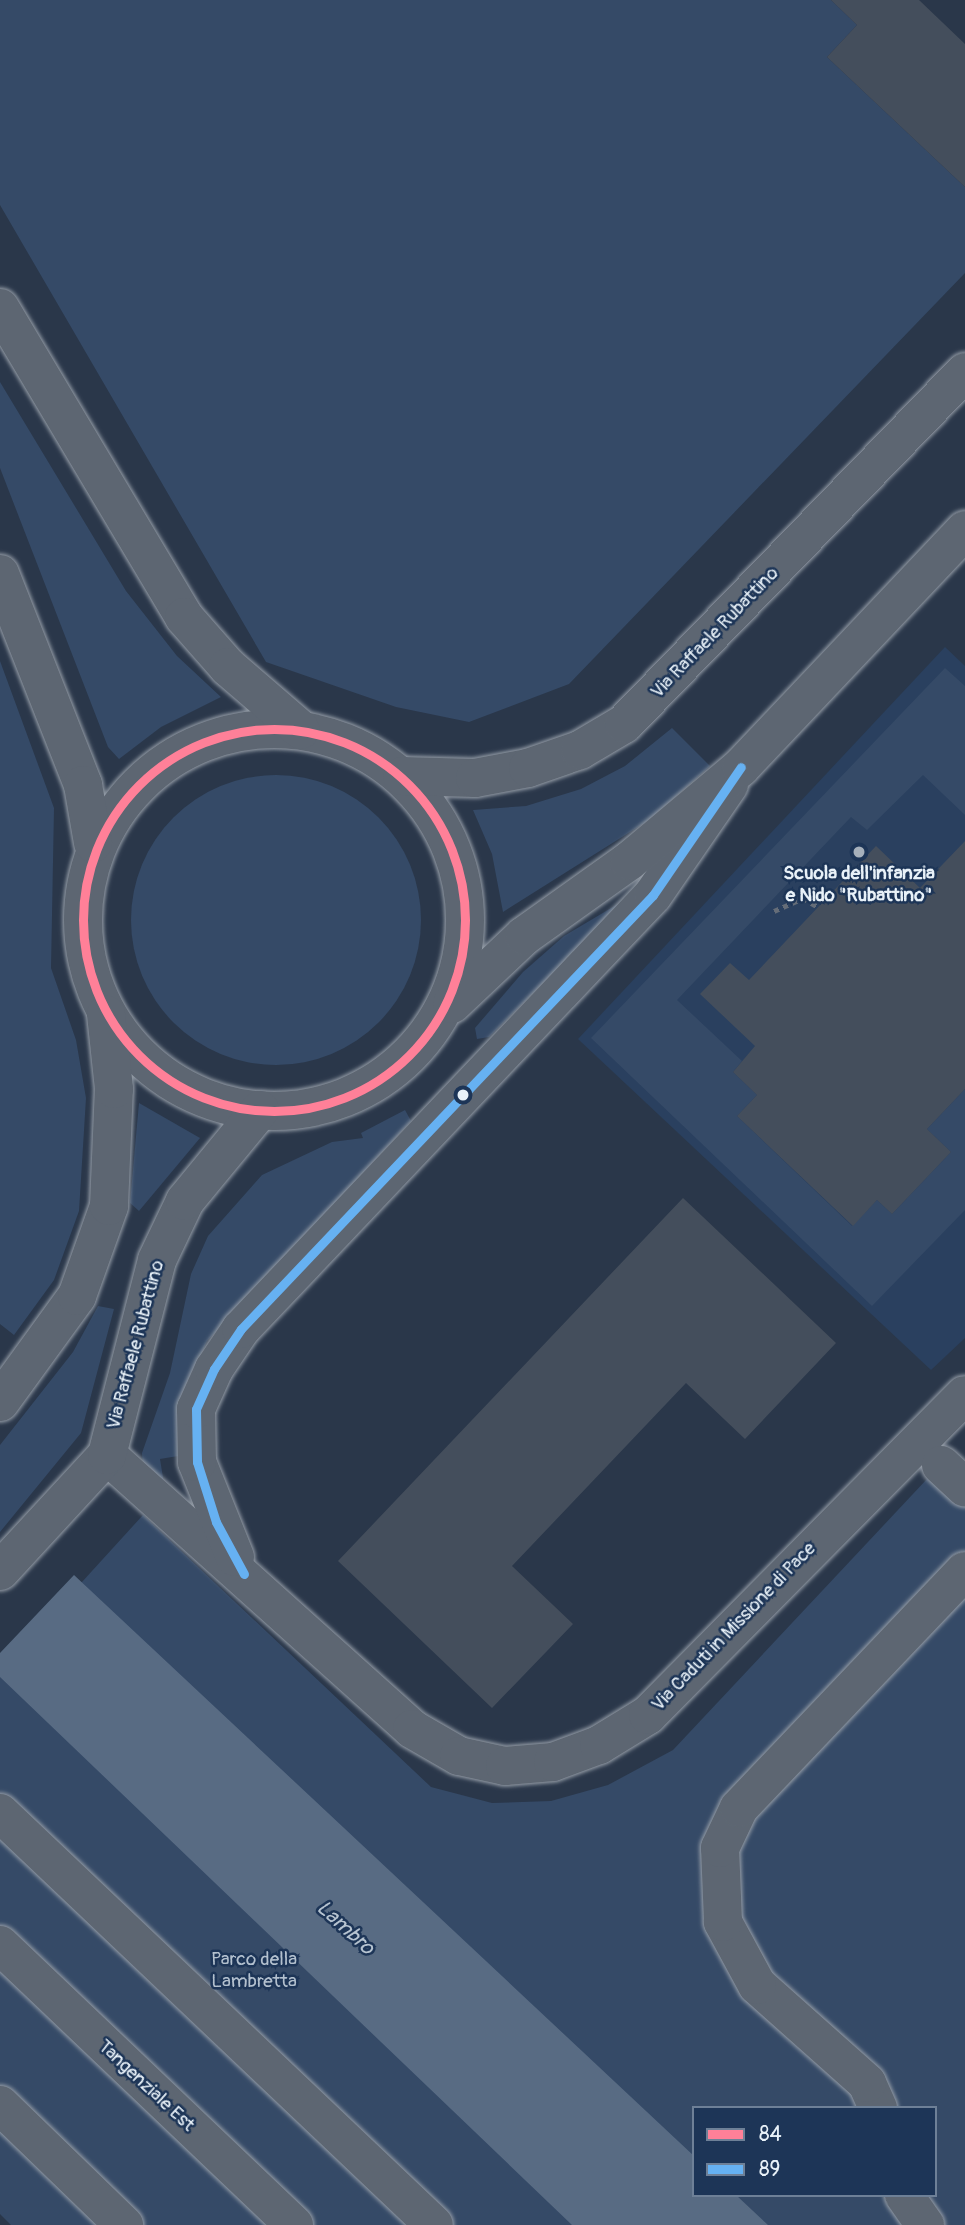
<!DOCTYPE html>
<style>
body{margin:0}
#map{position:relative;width:965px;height:2225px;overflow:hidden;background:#2a374a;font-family:Pangolin,sans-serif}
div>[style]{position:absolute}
.built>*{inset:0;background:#2a405f}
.green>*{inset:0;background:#354a67}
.round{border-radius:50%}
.water>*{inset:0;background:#586b83}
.building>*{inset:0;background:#444e5c}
.path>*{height:4.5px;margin-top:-2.25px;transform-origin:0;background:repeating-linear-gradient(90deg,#656d78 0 5px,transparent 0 10px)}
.roads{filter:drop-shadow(0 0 2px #959da7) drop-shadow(0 0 2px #959da7)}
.street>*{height:38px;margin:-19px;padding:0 19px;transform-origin:19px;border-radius:19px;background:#5d6672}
.secondary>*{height:38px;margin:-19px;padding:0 19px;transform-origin:19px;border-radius:19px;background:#5d6672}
.secondary>.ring{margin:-19px;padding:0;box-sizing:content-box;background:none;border:38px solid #5d6672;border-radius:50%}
.highway>*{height:38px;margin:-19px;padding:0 19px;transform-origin:19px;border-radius:19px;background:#5d6672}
.bus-1>*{height:9px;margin:-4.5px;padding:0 4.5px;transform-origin:4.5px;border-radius:4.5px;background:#ff8098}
.bus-1>.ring{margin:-4.5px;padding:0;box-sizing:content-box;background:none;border:9px solid #ff8098;border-radius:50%}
.bus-2>*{height:9px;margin:-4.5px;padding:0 4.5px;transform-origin:4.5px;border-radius:4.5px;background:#66b1f2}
.dots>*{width:19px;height:19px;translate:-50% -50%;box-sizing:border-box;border:4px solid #1d3557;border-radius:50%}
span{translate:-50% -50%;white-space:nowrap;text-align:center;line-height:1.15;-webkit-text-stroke:5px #1d3557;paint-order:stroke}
.street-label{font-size:19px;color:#e8f1f8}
.poi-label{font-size:19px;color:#e8f1f8;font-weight:700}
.park-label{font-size:19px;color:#b3c0ce}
.water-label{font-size:21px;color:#b7c4d1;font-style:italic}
.legend{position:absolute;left:692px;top:2106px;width:245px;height:91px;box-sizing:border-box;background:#1d3557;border:2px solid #6e8097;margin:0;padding:9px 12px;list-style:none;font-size:21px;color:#e8f1f8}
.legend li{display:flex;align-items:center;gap:14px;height:35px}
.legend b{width:35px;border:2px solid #6e8097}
</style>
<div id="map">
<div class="built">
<i style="clip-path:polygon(945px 647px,965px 666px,965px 1338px,931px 1370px,578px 1039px)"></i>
</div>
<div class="green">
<i style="clip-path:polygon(0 0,831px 0,857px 25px,827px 57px,965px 187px,965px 273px,569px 684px,469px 722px,396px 707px,266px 662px,0 205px)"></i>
<i style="clip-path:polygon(0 382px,126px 591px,177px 656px,221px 697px,161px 727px,119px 759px,108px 747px,0 468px)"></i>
<i style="clip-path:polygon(0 661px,54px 808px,51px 968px,76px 1040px,86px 1098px,79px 1211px,54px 1280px,14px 1335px,0 1324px)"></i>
<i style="clip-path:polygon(945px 668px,965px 686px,965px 815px,923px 775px,867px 830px,851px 817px,677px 1000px,742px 1061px,733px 1072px,757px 1095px,737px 1116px,852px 1226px,877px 1200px,892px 1214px,951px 1152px,927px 1129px,965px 1089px,965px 1210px,872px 1306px,591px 1038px)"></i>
<i style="clip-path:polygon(672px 728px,710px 766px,649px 820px,503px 912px,492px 854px,473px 810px,526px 806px,581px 789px,625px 766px)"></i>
<i class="round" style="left:131px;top:775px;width:290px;height:290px"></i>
<i style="clip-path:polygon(628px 898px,489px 1037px,477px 1039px,475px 1028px,523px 972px,564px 936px)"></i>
<i style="clip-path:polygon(139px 1103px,200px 1138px,139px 1211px,130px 1203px)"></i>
<i style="clip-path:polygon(405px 1110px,411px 1121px,207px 1341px,190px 1380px,178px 1456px,160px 1459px,166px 1496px,143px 1467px,142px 1453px,170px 1373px,191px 1274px,208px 1236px,262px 1175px,332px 1142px,363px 1138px,361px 1133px)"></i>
<i style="clip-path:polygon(98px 1306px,114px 1309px,81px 1433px,0 1532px,0 1445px,73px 1352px)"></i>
<i style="clip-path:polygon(evenodd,927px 1479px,965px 1491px,965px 2225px,11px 2225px,0 2214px,0 1672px,143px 1515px,431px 1787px,492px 1803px,551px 1801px,608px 1785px,673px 1750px,927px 1479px,694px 2108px,935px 2108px,935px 2195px,694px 2195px,694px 2108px)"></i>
</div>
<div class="water">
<i style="clip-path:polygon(74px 1575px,694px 2156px,694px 2195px,736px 2195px,768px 2225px,572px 2225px,0 1677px,0 1653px)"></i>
</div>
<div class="building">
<i style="clip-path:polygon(831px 0,919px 0,965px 44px,965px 187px,827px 57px,857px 25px)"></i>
<i style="clip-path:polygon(965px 841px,965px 1089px,927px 1129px,951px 1152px,892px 1214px,877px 1200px,853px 1226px,737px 1116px,757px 1095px,733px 1072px,755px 1046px,700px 994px,730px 963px,749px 980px,876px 846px,920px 888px)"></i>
<i style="clip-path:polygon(683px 1198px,836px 1343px,745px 1439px,686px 1383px,512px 1566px,573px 1624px,492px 1708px,338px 1561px)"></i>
</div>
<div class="path">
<i style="left:774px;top:911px;width:32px;rotate:-24deg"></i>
<i style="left:803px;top:898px;width:17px;rotate:31deg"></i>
</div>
<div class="roads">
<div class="street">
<i style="left:107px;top:1455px;width:410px;rotate:41.9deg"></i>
<i style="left:412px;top:1729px;width:54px;rotate:29.9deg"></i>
<i style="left:459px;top:1756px;width:47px;rotate:12.3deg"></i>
<i style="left:505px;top:1766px;width:48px;rotate:-4.8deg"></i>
<i style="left:553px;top:1762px;width:49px;rotate:-20.3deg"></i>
<i style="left:599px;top:1745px;width:57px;rotate:-31.5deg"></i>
<i style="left:648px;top:1715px;width:450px;rotate:-45.3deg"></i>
<i style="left:941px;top:1465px;width:33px;rotate:43deg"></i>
<i style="left:235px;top:1557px;width:102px;rotate:-111.8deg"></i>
<i style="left:197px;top:1462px;width:53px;rotate:-91.1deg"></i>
<i style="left:196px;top:1409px;width:44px;rotate:-65.8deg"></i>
<i style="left:214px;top:1369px;width:48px;rotate:-56deg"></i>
<i style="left:241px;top:1329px;width:598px;rotate:-46.49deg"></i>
<i style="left:653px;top:895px;width:134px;rotate:-55.4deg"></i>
<i style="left:0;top:1813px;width:598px;rotate:43.51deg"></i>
<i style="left:878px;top:2108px;width:27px;rotate:-114deg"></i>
<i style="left:867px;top:2083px;width:147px;rotate:-138.3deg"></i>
<i style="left:757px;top:1985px;width:72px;rotate:-118.4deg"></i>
<i style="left:723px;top:1922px;width:74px;rotate:-92.3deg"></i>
<i style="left:720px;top:1848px;width:44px;rotate:-64.6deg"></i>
<i style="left:739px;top:1808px;width:327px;rotate:-46.4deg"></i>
<i style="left:904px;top:2195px;width:37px;rotate:55deg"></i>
</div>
<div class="secondary">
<i class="ring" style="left:83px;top:729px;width:344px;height:344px"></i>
<i style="left:402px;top:776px;width:73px;rotate:1.6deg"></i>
<i style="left:475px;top:778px;width:54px;rotate:-10.7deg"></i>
<i style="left:528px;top:768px;width:55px;rotate:-19.1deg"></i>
<i style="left:580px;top:750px;width:51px;rotate:-30.6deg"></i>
<i style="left:624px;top:724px;width:490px;rotate:-45.9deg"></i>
<i style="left:452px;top:1004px;width:99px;rotate:-43.4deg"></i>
<i style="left:524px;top:936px;width:129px;rotate:-35.5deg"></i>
<i style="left:629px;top:861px;width:146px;rotate:-40deg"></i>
<i style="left:741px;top:767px;width:326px;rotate:-46.6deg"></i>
<i style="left:0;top:1402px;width:131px;rotate:-54deg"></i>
<i style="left:77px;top:1296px;width:96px;rotate:-70.4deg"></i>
<i style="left:109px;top:1206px;width:117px;rotate:-87.6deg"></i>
<i style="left:114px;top:1089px;width:75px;rotate:-96.1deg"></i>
<i style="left:0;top:1571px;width:158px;rotate:-47.3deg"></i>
<i style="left:107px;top:1455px;width:201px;rotate:-75.6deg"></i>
<i style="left:157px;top:1260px;width:65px;rotate:-64.6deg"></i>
<i style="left:185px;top:1201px;width:118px;rotate:-50.5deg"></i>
</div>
<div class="highway">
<i style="left:0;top:308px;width:360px;rotate:59.2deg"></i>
<i style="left:184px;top:617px;width:67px;rotate:48.7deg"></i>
<i style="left:228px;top:667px;width:96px;rotate:40.8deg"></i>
<i style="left:0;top:574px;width:227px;rotate:68.5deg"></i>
<i style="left:83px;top:785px;width:59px;rotate:80.2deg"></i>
<i style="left:0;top:1945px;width:406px;rotate:43.6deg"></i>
<i style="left:0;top:2105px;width:173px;rotate:44.1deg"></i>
</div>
</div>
<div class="bus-1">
<i class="ring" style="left:83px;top:729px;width:373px;height:373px"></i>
</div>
<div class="bus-2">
<i style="left:244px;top:1574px;width:59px;rotate:-118.3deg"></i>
<i style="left:216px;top:1522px;width:63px;rotate:-107.6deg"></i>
<i style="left:197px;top:1462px;width:53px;rotate:-91.1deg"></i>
<i style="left:196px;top:1409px;width:44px;rotate:-65.8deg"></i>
<i style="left:214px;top:1369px;width:48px;rotate:-56deg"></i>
<i style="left:241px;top:1329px;width:598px;rotate:-46.49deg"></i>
<i style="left:653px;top:895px;width:155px;rotate:-55.5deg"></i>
</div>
<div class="dots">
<i style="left:859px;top:852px;background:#a6b0bb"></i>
<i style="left:463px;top:1095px;background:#e8f1f8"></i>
</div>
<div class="street-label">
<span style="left:715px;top:633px;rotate:-46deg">Via Raffaele Rubattino</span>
<span style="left:136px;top:1345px;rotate:-75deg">Via Raffaele Rubattino</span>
<span style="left:734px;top:1627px;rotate:-46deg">Via Caduti in Missione di Pace</span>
<span style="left:146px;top:2086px;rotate:43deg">Tangenziale Est</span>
</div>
<div class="poi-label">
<span style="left:859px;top:885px">Scuola dell'infanzia<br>e Nido "Rubattino"</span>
</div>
<div class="park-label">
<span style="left:254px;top:1971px">Parco della<br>Lambretta</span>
</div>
<div class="water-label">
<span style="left:345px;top:1928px;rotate:42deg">Lambro</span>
</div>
<ul class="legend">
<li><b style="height:9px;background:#ff8098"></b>84</li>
<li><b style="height:9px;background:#66b1f2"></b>89</li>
</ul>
</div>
